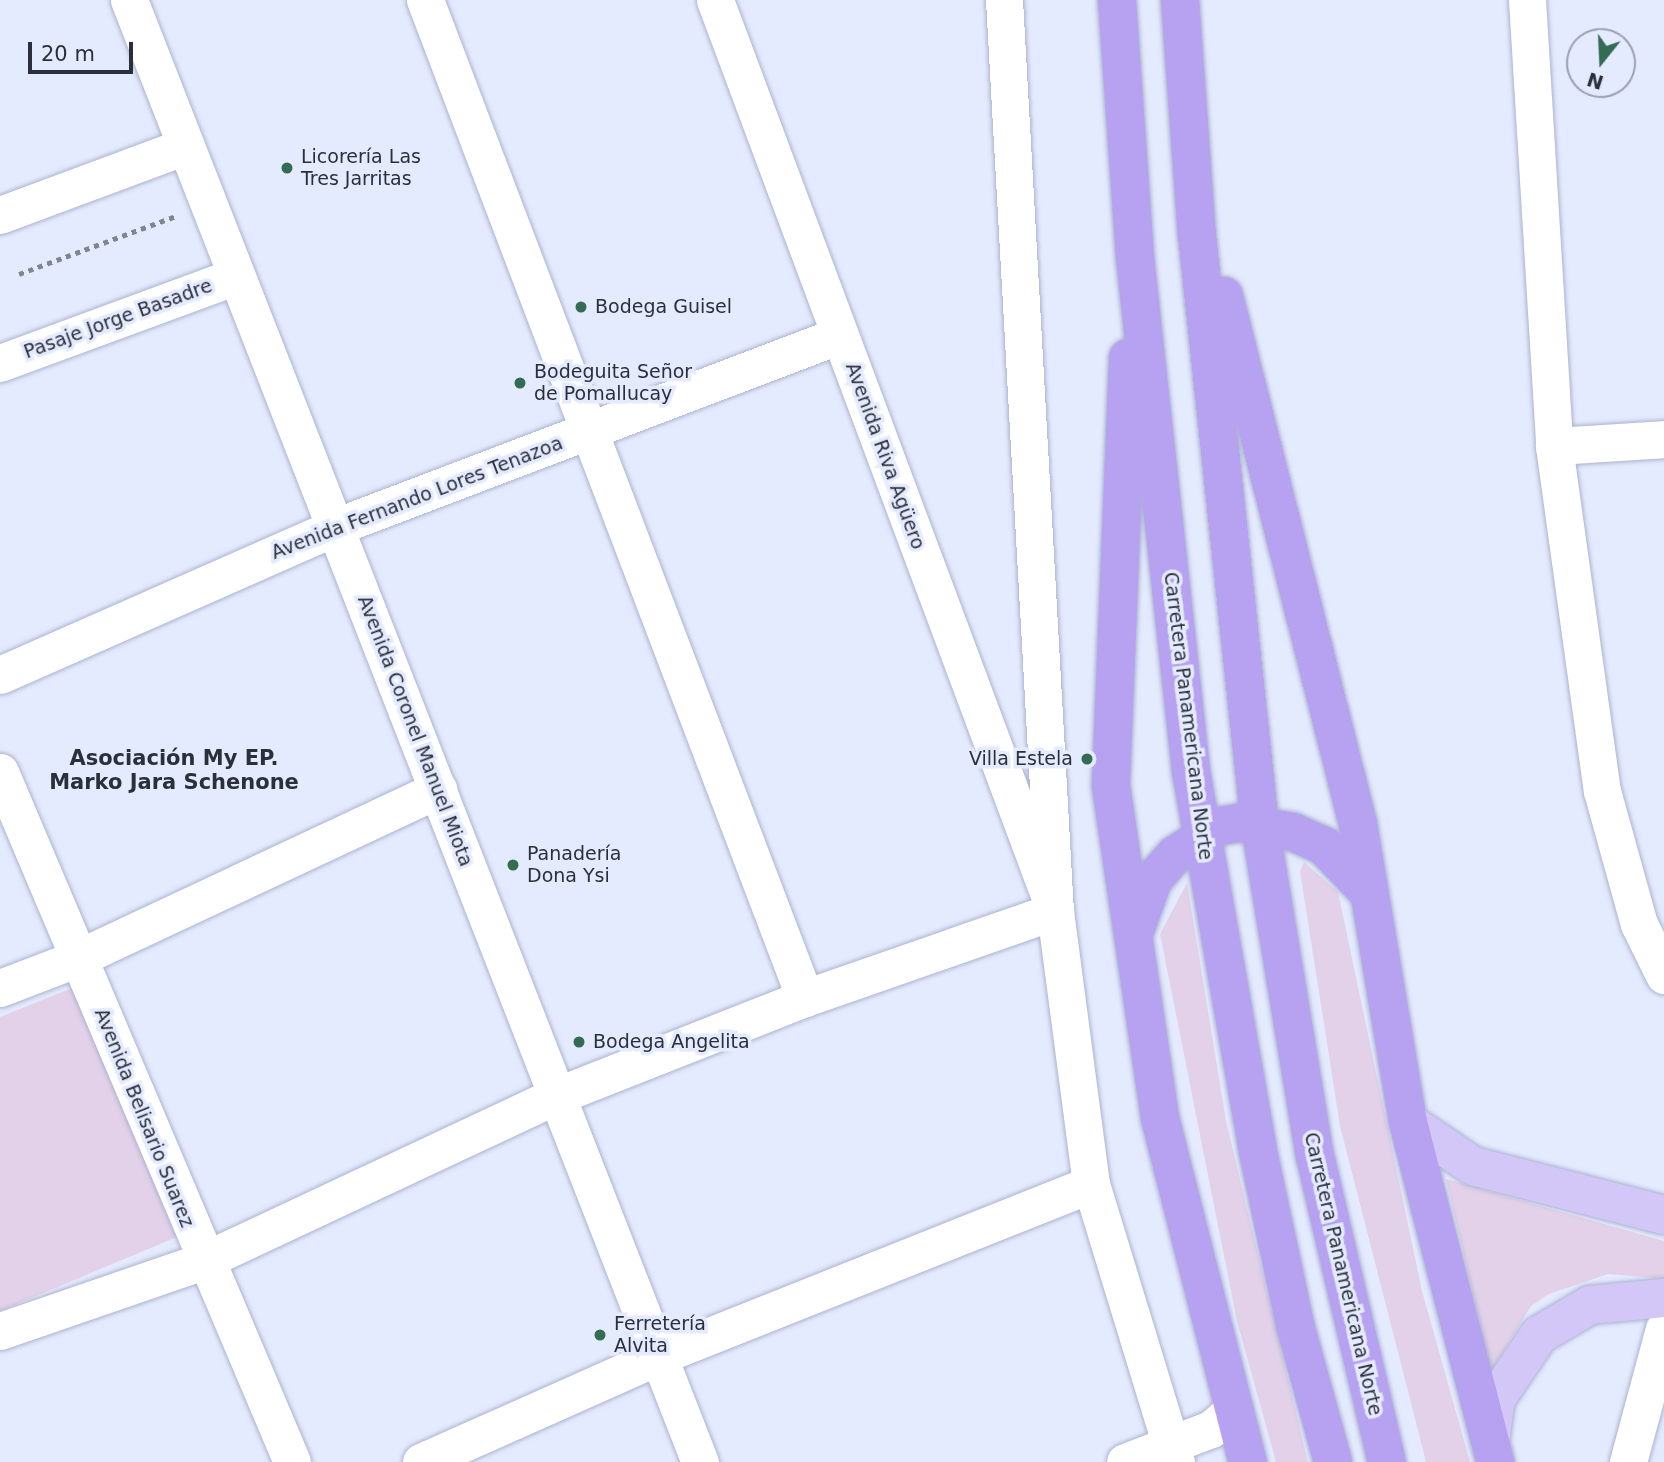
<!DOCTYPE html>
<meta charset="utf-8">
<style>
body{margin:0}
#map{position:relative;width:1664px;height:1462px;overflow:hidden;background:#e5ebfe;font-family:"DejaVu Sans",sans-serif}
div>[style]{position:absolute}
.green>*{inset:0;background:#e3d1e9}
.path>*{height:4.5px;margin-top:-2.25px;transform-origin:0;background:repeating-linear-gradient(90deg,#808594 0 5px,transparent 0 10px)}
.roads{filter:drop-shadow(0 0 2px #aab3d1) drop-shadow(0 0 2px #aab3d1)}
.street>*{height:37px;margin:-18.5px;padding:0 18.5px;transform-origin:18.5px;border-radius:18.5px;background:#fff}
.primary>*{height:38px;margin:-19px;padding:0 19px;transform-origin:19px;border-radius:19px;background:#d3c7f7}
.highway>*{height:38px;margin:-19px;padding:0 19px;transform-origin:19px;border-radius:19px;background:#b6a2f1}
.dots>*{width:19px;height:19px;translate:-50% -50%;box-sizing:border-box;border:4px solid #e5ebfe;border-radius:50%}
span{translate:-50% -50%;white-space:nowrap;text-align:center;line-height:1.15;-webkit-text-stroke:7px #e5ebfe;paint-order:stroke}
.poi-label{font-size:19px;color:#2b2f3b}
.left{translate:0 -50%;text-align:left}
.right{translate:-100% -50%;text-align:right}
.street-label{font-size:19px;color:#2b2f3b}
.neighbourhood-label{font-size:21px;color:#2b2f3b;font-weight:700}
.north{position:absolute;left:1566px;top:28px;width:70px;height:70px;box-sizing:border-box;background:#e5ebfe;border:2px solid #9ba0b0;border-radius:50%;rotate:198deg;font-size:19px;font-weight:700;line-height:28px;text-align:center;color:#2b2f3b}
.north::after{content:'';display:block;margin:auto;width:24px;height:32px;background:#346b53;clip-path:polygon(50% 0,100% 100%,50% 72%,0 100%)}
.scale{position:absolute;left:28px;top:42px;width:105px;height:32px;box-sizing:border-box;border:4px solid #2b2f3b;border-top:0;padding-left:9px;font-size:21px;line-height:24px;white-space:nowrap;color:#2b2f3b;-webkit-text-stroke:5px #e5ebfe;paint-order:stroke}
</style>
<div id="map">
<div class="green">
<i style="clip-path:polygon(1304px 862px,1338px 892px,1422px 1291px,1470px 1462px,1426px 1462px,1423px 1450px,1340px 1126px,1300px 871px)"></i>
<i style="clip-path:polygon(1187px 883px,1226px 1121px,1308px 1462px,1276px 1462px,1237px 1321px,1160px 934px)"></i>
<i style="clip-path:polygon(75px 987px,177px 1237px,0 1311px,0 1017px)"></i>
<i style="clip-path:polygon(1446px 1179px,1664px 1241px,1664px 1279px,1608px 1274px,1549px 1294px,1531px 1306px,1491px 1371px)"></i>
</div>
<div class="path">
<i style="left:19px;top:274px;width:167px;rotate:-20.3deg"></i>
</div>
<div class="roads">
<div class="street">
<i style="left:129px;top:0;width:1570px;rotate:68.67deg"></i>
<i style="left:425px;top:0;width:1068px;rotate:69.16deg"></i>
<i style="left:1004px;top:0;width:912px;rotate:86.8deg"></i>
<i style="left:1055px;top:911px;width:275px;rotate:82.5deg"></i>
<i style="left:1091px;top:1184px;width:291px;rotate:73deg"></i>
<i style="left:1527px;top:0;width:447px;rotate:86.5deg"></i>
<i style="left:1554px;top:446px;width:348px;rotate:82.1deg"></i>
<i style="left:1602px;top:791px;width:138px;rotate:74.5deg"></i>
<i style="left:1639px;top:924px;width:57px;rotate:63.9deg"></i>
<i style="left:0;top:215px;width:198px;rotate:-20.4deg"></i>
<i style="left:0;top:363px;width:252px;rotate:-20.2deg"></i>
<i style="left:1554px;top:446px;width:110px;rotate:-3.6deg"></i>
<i style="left:0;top:675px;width:366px;rotate:-23.8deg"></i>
<i style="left:335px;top:527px;width:540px;rotate:-20.82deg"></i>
<i style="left:0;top:772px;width:749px;rotate:67.06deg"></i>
<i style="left:0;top:988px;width:84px;rotate:-21deg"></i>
<i style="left:78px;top:958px;width:398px;rotate:-25.1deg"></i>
<i style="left:0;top:1331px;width:215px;rotate:-19deg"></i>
<i style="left:203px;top:1261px;width:390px;rotate:-25.1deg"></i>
<i style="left:556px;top:1096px;width:268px;rotate:-21.5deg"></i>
<i style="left:805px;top:998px;width:265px;rotate:-19.2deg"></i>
<i style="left:1055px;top:911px;width:972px;rotate:-110.47deg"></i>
<i style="left:421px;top:1462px;width:261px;rotate:-24deg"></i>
<i style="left:659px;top:1356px;width:465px;rotate:-21.7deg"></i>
<i style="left:1125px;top:1462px;width:92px;rotate:-21deg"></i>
<i style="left:1211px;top:1429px;width:30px;rotate:-40deg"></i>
<i style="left:1628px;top:1462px;width:138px;rotate:-74.9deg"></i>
</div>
<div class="primary">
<i style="left:1408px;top:1122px;width:78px;rotate:34.1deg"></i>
<i style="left:1473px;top:1166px;width:197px;rotate:14.4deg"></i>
<i style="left:1490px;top:1442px;width:43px;rotate:-82.1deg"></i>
<i style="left:1496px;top:1399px;width:77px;rotate:-56.1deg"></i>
<i style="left:1539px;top:1335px;width:59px;rotate:-30.5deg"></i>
<i style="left:1590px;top:1305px;width:74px;rotate:-5.4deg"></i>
</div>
<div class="highway">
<i style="left:1117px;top:0;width:259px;rotate:86deg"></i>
<i style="left:1135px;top:258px;width:516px;rotate:83.77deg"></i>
<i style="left:1191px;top:771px;width:382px;rotate:80deg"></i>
<i style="left:1257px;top:1147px;width:182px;rotate:77.9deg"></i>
<i style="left:1295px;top:1325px;width:142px;rotate:74.5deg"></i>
<i style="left:1180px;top:0;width:236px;rotate:85.9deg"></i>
<i style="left:1197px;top:235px;width:593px;rotate:83.91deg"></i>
<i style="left:1260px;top:825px;width:336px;rotate:80.6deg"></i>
<i style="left:1315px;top:1156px;width:314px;rotate:76.8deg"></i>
<i style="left:1224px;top:296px;width:545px;rotate:75.76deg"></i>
<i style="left:1358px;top:824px;width:302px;rotate:80.5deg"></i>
<i style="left:1408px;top:1122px;width:351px;rotate:75.6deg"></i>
<i style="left:1128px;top:358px;width:428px;rotate:92.3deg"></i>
<i style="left:1111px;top:786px;width:336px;rotate:81.6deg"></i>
<i style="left:1160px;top:1118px;width:355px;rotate:75.7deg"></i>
<i style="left:1134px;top:933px;width:56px;rotate:-70.3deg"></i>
<i style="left:1153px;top:880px;width:33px;rotate:-49deg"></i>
<i style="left:1175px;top:855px;width:54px;rotate:-32.8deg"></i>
<i style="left:1220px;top:826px;width:20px;rotate:-9deg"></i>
<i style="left:1240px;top:823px;width:54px;rotate:9.6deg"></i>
<i style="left:1293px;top:832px;width:34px;rotate:24deg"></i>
<i style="left:1324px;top:846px;width:66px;rotate:46.2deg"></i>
</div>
</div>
<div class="dots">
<i style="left:287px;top:168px;background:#346b53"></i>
<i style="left:581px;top:307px;background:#346b53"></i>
<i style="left:520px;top:383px;background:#346b53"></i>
<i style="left:1087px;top:759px;background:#346b53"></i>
<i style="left:513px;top:865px;background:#346b53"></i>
<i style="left:579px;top:1042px;background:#346b53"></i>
<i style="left:600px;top:1335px;background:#346b53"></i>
</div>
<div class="poi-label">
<span class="left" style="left:301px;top:168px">Licorería Las<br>Tres Jarritas</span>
<span class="left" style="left:595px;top:307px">Bodega Guisel</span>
<span class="left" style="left:534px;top:383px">Bodeguita Señor<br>de Pomallucay</span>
<span class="right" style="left:1073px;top:759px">Villa Estela</span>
<span class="left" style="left:527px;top:865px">Panadería<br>Dona Ysi</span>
<span class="left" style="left:593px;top:1042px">Bodega Angelita</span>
<span class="left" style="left:614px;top:1335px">Ferretería<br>Alvita</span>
</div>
<div class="street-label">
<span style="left:118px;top:319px;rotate:-20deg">Pasaje Jorge Basadre</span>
<span style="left:885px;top:456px;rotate:70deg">Avenida Riva Agüero</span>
<span style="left:417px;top:498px;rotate:-21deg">Avenida Fernando Lores Tenazoa</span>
<span style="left:1188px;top:716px;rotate:83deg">Carretera Panamericana Norte</span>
<span style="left:415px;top:731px;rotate:69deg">Avenida Coronel Manuel Miota</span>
<span style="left:144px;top:1118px;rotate:68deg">Avenida Belisario Suarez</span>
<span style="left:1343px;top:1274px;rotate:77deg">Carretera Panamericana Norte</span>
</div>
<div class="neighbourhood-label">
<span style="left:174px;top:770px">Asociación My EP.<br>Marko Jara Schenone</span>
</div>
<div class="north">N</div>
<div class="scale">20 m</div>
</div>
